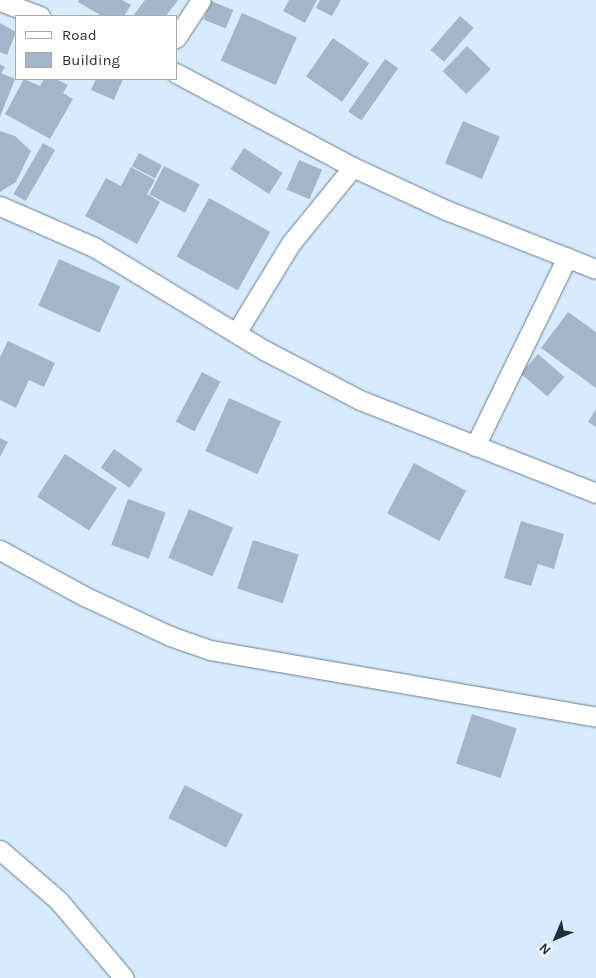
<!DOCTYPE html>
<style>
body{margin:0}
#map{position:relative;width:596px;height:978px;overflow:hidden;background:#d6ebfe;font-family:Karla,sans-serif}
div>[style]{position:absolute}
.building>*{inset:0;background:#a3b6c9;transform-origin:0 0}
.roads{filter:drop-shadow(0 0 1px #6b7d8e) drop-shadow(0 0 1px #6b7d8e)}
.street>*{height:19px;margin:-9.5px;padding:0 9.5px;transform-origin:9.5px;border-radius:9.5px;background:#fff}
span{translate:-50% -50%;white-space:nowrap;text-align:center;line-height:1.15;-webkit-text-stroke:4px #fff;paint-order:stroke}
.legend{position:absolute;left:15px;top:15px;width:162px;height:65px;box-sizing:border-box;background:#fff;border:1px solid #a8abae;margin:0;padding:6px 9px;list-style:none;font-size:15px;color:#262e35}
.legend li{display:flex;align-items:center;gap:10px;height:25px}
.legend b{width:25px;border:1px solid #a8abae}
.north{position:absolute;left:531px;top:913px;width:50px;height:50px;-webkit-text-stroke:4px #fff;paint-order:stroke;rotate:225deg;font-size:14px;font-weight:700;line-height:20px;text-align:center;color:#262e35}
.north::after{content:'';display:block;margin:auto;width:18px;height:22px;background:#262e35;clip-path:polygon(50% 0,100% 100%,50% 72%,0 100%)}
</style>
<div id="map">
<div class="building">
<i style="clip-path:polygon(79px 0,122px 0,131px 5px,124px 16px,102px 16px,78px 2px)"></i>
<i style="clip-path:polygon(145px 0,178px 0,166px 16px,133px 16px)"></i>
<i style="clip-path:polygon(289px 0,317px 0,305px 23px,283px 11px)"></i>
<i style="clip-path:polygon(320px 0,341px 0,332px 16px,316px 8px)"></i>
<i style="left:211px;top:1px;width:24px;height:20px;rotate:22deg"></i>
<i style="left:242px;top:13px;width:60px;height:52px;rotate:24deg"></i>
<i style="left:460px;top:16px;width:18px;height:45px;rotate:41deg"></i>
<i style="clip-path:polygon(0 23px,16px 32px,7px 55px,0 52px)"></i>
<i style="left:333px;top:38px;width:44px;height:47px;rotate:35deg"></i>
<i style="left:467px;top:46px;width:33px;height:35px;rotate:44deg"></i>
<i style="left:385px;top:59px;width:16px;height:64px;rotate:35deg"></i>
<i style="clip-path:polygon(0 64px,5px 67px,1px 73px,15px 79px,0 117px)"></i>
<i style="clip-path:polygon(24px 79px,40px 86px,44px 79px,56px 79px,68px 85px,63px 93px,73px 99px,50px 139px,5px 114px)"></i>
<i style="clip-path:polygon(96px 79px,123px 79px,114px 100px,91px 90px)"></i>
<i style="left:463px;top:121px;width:40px;height:46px;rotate:23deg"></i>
<i style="clip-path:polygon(0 131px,15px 136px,31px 151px,16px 182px,0 192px)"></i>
<i style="left:43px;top:143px;width:14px;height:59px;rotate:30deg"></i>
<i style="left:244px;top:148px;width:46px;height:25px;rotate:33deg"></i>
<i style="left:139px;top:153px;width:26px;height:15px;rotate:28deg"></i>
<i style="left:299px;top:160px;width:25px;height:32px;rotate:23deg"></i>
<i style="left:164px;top:166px;width:40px;height:32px;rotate:27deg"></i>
<i style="clip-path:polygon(131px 167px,155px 180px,147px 194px,160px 202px,137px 244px,85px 216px,106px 178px,121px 186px)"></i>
<i style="left:209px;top:198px;width:70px;height:67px;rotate:29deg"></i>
<i style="left:59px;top:259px;width:67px;height:51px;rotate:24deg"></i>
<i style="clip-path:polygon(568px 312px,596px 332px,596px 388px,541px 348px)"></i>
<i style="clip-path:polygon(8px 341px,55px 363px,44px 387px,29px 380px,16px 408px,0 400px,0 357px)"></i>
<i style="left:538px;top:354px;width:35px;height:26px;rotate:41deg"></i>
<i style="left:202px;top:372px;width:21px;height:56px;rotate:28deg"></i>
<i style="left:229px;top:398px;width:57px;height:58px;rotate:24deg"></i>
<i style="clip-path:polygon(596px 409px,596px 427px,588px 422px)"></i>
<i style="clip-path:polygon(0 438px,8px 442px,0 457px)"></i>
<i style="left:114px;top:449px;width:35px;height:23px;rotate:35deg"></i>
<i style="left:65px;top:454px;width:62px;height:51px;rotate:33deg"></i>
<i style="left:414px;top:463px;width:59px;height:57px;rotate:28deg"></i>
<i style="left:128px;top:499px;width:40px;height:49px;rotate:20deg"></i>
<i style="left:189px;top:509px;width:48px;height:53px;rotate:23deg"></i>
<i style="clip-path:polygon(521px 521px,564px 534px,554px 569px,538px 564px,531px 586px,504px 578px)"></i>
<i style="left:253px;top:540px;width:48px;height:51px;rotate:18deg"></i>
<i style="left:472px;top:714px;width:47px;height:52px;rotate:18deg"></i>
<i style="left:185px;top:785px;width:65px;height:37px;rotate:27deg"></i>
</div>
<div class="roads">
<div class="street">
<i style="left:0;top:1px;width:43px;rotate:20.6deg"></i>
<i style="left:176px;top:38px;width:45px;rotate:-56.7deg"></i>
<i style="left:176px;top:73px;width:200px;rotate:28deg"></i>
<i style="left:353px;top:167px;width:102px;rotate:24.8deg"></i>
<i style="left:446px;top:210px;width:161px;rotate:21.5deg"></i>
<i style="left:0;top:206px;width:103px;rotate:23.6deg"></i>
<i style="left:94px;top:247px;width:199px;rotate:31.2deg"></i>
<i style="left:264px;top:350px;width:108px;rotate:27.5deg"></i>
<i style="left:360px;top:400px;width:254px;rotate:21.5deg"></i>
<i style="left:236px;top:333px;width:105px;rotate:-58.6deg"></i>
<i style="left:291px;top:243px;width:98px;rotate:-50.8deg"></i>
<i style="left:475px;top:446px;width:210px;rotate:-64deg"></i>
<i style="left:0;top:550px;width:96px;rotate:28.7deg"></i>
<i style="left:84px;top:596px;width:95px;rotate:24.9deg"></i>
<i style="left:170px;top:636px;width:42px;rotate:19.3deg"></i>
<i style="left:210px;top:650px;width:392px;rotate:9.8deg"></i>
<i style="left:0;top:850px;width:77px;rotate:40.8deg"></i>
<i style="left:58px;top:900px;width:102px;rotate:49.8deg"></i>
</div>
</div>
<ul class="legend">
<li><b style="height:6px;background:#fff"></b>Road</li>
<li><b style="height:14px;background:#a3b6c9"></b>Building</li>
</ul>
<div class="north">N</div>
</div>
